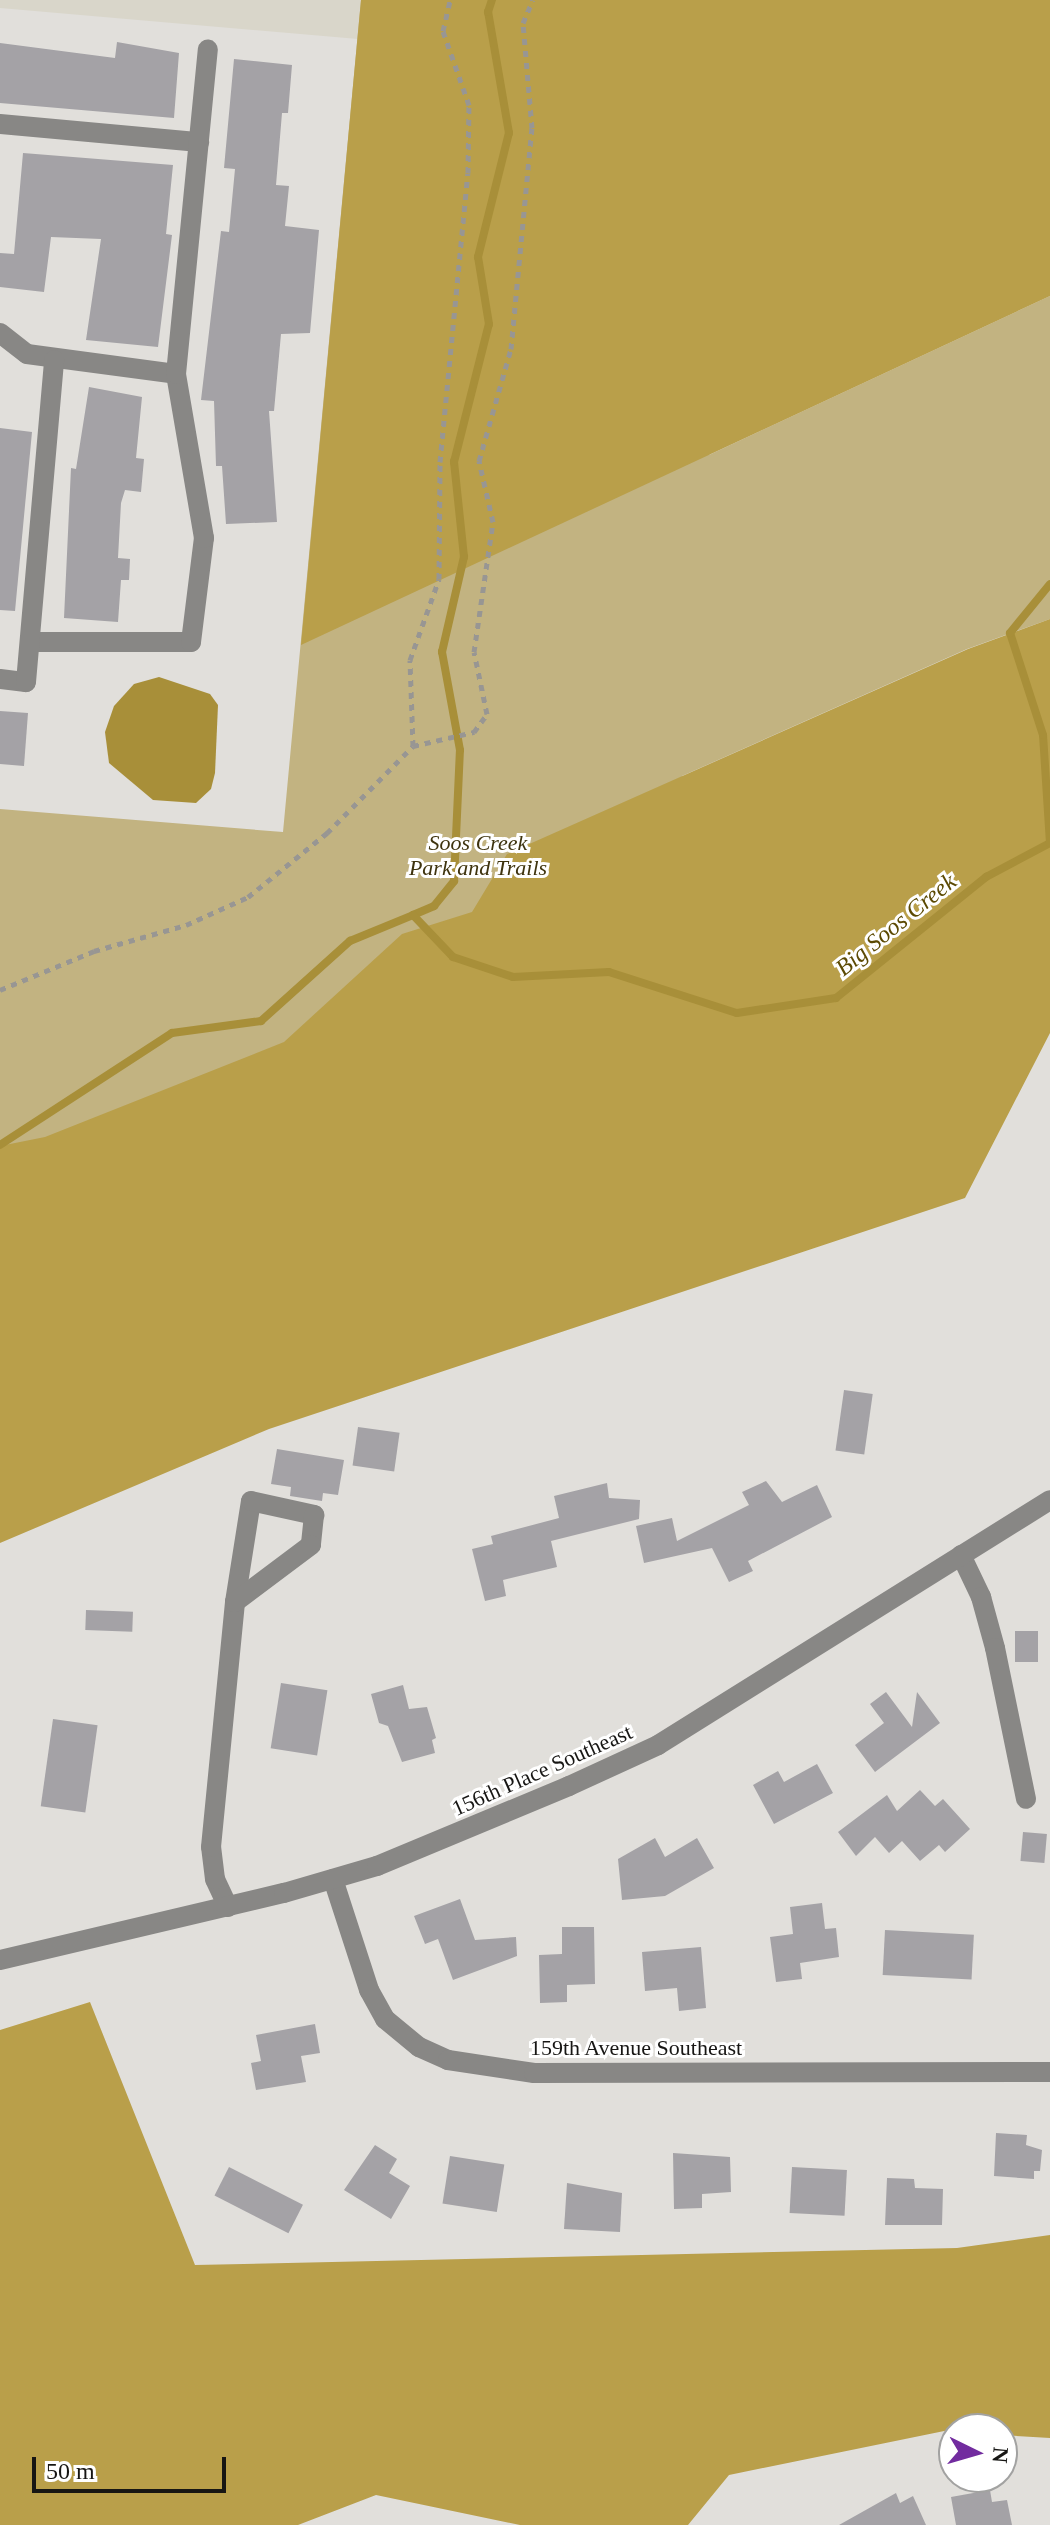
<!DOCTYPE html>
<style>
body{margin:0}
#map{position:relative;width:1050px;height:2525px;overflow:hidden;background:#e1dfdb;font-family:Georgia,serif}
div>[style]{position:absolute}
.built>*{inset:0;background:#d9d6ca}
.green>*{inset:0;background:#c2b381}
.forest>*{inset:0;background:#b99f4a}
.water>*{inset:0;background:#a88f39}
.stream>*{height:8px;margin:-4px;padding:0 4px;transform-origin:4px;border-radius:4px;background:#a88f39}
.building>*{inset:0;background:#a4a2a6;transform-origin:0 0}
.path>*{height:5px;margin-top:-2.5px;transform-origin:0;background:repeating-linear-gradient(90deg,#989693 0 6px,transparent 0 12px)}
.minor>*{height:20px;margin:-10px;padding:0 10px;transform-origin:10px;border-radius:10px;background:#888785}
span{translate:-50% -50%;white-space:nowrap;text-align:center;line-height:1.15;-webkit-text-stroke:6px #fff;paint-order:stroke}
.park-label{font-size:22px;color:#3e330e;font-style:italic}
.street-label{font-size:22px;color:#171614}
.water-label{font-size:24px;color:#5c4a03;font-style:italic}
.north{position:absolute;left:938px;top:2413px;width:80px;height:80px;box-sizing:border-box;background:#fff;border:2px solid #a2a2a1;border-radius:50%;rotate:95deg;font-size:22px;font-weight:700;line-height:32px;text-align:center;color:#171614}
.north::after{content:'';display:block;margin:auto;width:28px;height:36px;background:#722c9f;clip-path:polygon(50% 0,100% 100%,50% 72%,0 100%)}
.scale{position:absolute;left:32px;top:2457px;width:194px;height:36px;box-sizing:border-box;border:4px solid #171614;border-top:0;padding-left:10px;font-size:24px;line-height:28px;white-space:nowrap;color:#171614;-webkit-text-stroke:6px #fff;paint-order:stroke}
</style>
<div id="map">
<div class="built">
<i style="clip-path:polygon(0 0,361px 0,358px 39px,0 8px)"></i>
</div>
<div class="green">
<i style="clip-path:polygon(361px 0,1050px 0,709px 455px,1050px 296px,1050px 619px,967px 649px,682px 776px,651px 1146px,0 1227px,0 809px,283px 832px)"></i>
</div>
<div class="forest">
<i style="clip-path:polygon(361px 0,1050px 0,1050px 296px,301px 645px)"></i>
<i style="clip-path:polygon(1050px 619px,1050px 1033px,965px 1198px,269px 1429px,0 1543px,0 1146px,45px 1137px,284px 1042px,402px 934px,472px 912px,507px 854px,968px 649px)"></i>
<i style="clip-path:polygon(90px 2002px,195px 2265px,957px 2248px,1050px 2235px,1050px 2438px,1002px 2435px,1002px 2429px,954px 2429px,729px 2475px,688px 2525px,520px 2525px,376px 2495px,298px 2525px,0 2525px,0 2030px)"></i>
</div>
<div class="water">
<i style="clip-path:polygon(159px 677px,210px 694px,218px 705px,215px 773px,211px 789px,196px 803px,153px 800px,109px 763px,105px 732px,114px 706px,134px 684px)"></i>
</div>
<div class="stream">
<i style="left:413px;top:915px;width:23px;rotate:-23deg"></i>
<i style="left:434px;top:906px;width:32px;rotate:-51deg"></i>
<i style="left:454px;top:881px;width:131px;rotate:-87.4deg"></i>
<i style="left:460px;top:750px;width:100px;rotate:-100.4deg"></i>
<i style="left:442px;top:652px;width:98px;rotate:-77deg"></i>
<i style="left:464px;top:557px;width:96px;rotate:-96deg"></i>
<i style="left:454px;top:462px;width:142px;rotate:-75.8deg"></i>
<i style="left:489px;top:324px;width:68px;rotate:-99.3deg"></i>
<i style="left:478px;top:257px;width:128px;rotate:-76deg"></i>
<i style="left:509px;top:133px;width:123px;rotate:-99.8deg"></i>
<i style="left:488px;top:12px;width:13px;rotate:-72deg"></i>
<i style="left:0;top:1145px;width:205px;rotate:-33.1deg"></i>
<i style="left:172px;top:1033px;width:90px;rotate:-7.7deg"></i>
<i style="left:261px;top:1021px;width:120px;rotate:-42deg"></i>
<i style="left:350px;top:941px;width:68px;rotate:-22.4deg"></i>
<i style="left:413px;top:915px;width:58px;rotate:46.4deg"></i>
<i style="left:453px;top:957px;width:63px;rotate:18.4deg"></i>
<i style="left:513px;top:977px;width:96px;rotate:-3deg"></i>
<i style="left:609px;top:972px;width:134px;rotate:17.8deg"></i>
<i style="left:737px;top:1013px;width:100px;rotate:-8.6deg"></i>
<i style="left:836px;top:998px;width:193px;rotate:-38.9deg"></i>
<i style="left:986px;top:877px;width:72px;rotate:-28deg"></i>
<i style="left:1050px;top:843px;width:108px;rotate:-93.7deg"></i>
<i style="left:1043px;top:735px;width:107px;rotate:-107.9deg"></i>
<i style="left:1010px;top:633px;width:63px;rotate:-50.8deg"></i>
</div>
<div class="building">
<i style="clip-path:polygon(117px 42px,179px 53px,174px 118px,0 103px,0 43px,115px 58px)"></i>
<i style="clip-path:polygon(234px 59px,292px 65px,288px 113px,282px 113px,276px 185px,289px 186px,285px 226px,319px 230px,310px 333px,281px 334px,274px 411px,269px 411px,277px 522px,226px 524px,222px 466px,216px 466px,214px 401px,201px 400px,221px 231px,229px 232px,235px 169px,224px 168px)"></i>
<i style="clip-path:polygon(23px 153px,173px 165px,166px 234px,172px 235px,158px 347px,86px 340px,101px 239px,51px 237px,44px 292px,0 287px,0 253px,14px 254px)"></i>
<i style="clip-path:polygon(89px 387px,142px 397px,136px 458px,144px 459px,141px 492px,125px 490px,121px 503px,118px 558px,130px 559px,129px 580px,121px 580px,118px 622px,64px 618px,71px 468px,76px 469px)"></i>
<i style="clip-path:polygon(0 428px,32px 432px,15px 611px,0 610px)"></i>
<i style="clip-path:polygon(0 711px,28px 713px,24px 766px,0 764px)"></i>
<i style="left:844px;top:1390px;width:29px;height:61px;rotate:8deg"></i>
<i style="left:358px;top:1427px;width:42px;height:39px;rotate:8deg"></i>
<i style="clip-path:polygon(277px 1449px,344px 1460px,338px 1495px,323px 1493px,322px 1501px,290px 1496px,291px 1487px,271px 1484px)"></i>
<i style="clip-path:polygon(766px 1481px,782px 1502px,817px 1485px,832px 1517px,748px 1561px,753px 1571px,729px 1582px,712px 1548px,644px 1563px,636px 1526px,672px 1518px,677px 1541px,749px 1505px,742px 1492px)"></i>
<i style="clip-path:polygon(607px 1483px,609px 1498px,640px 1500px,639px 1519px,551px 1541px,557px 1567px,503px 1580px,506px 1596px,485px 1601px,472px 1549px,493px 1544px,491px 1536px,559px 1518px,554px 1496px)"></i>
<i style="left:86px;top:1610px;width:47px;height:20px;rotate:2deg"></i>
<i style="left:1015px;top:1631px;width:23px;height:31px"></i>
<i style="left:281px;top:1683px;width:47px;height:66px;rotate:9deg"></i>
<i style="clip-path:polygon(403px 1685px,409px 1709px,427px 1707px,436px 1738px,432px 1740px,435px 1753px,402px 1762px,388px 1726px,379px 1723px,371px 1694px)"></i>
<i style="clip-path:polygon(886px 1692px,912px 1727px,917px 1692px,940px 1723px,875px 1772px,855px 1745px,884px 1723px,870px 1704px)"></i>
<i style="left:53px;top:1719px;width:45px;height:88px;rotate:8deg"></i>
<i style="clip-path:polygon(817px 1764px,833px 1793px,774px 1824px,753px 1785px,778px 1771px,784px 1782px)"></i>
<i style="clip-path:polygon(920px 1790px,935px 1806px,943px 1799px,970px 1829px,945px 1852px,939px 1845px,920px 1861px,902px 1841px,889px 1853px,875px 1837px,856px 1856px,838px 1832px,887px 1795px,897px 1811px)"></i>
<i style="left:1023px;top:1832px;width:24px;height:29px;rotate:5deg"></i>
<i style="clip-path:polygon(655px 1838px,665px 1857px,697px 1838px,714px 1868px,665px 1896px,622px 1900px,618px 1859px)"></i>
<i style="clip-path:polygon(460px 1899px,475px 1940px,516px 1937px,517px 1956px,453px 1980px,438px 1939px,425px 1944px,414px 1916px)"></i>
<i style="clip-path:polygon(822px 1903px,825px 1929px,836px 1928px,839px 1957px,800px 1963px,802px 1979px,776px 1982px,770px 1937px,793px 1934px,790px 1907px)"></i>
<i style="clip-path:polygon(562px 1927px,594px 1927px,595px 1984px,567px 1985px,567px 2002px,540px 2003px,539px 1955px,562px 1954px)"></i>
<i style="left:885px;top:1930px;width:89px;height:45px;rotate:3deg"></i>
<i style="clip-path:polygon(701px 1947px,706px 2008px,679px 2011px,677px 1988px,645px 1991px,642px 1952px)"></i>
<i style="clip-path:polygon(315px 2024px,320px 2053px,301px 2056px,306px 2082px,256px 2090px,251px 2063px,261px 2061px,256px 2035px)"></i>
<i style="clip-path:polygon(996px 2133px,1027px 2135px,1026px 2145px,1042px 2150px,1040px 2171px,1034px 2171px,1034px 2179px,994px 2176px)"></i>
<i style="clip-path:polygon(375px 2145px,397px 2159px,389px 2173px,410px 2186px,391px 2219px,344px 2190px)"></i>
<i style="clip-path:polygon(673px 2153px,730px 2157px,731px 2192px,702px 2194px,702px 2208px,674px 2209px)"></i>
<i style="left:450px;top:2156px;width:55px;height:48px;rotate:9deg"></i>
<i style="left:229px;top:2167px;width:83px;height:32px;rotate:27deg"></i>
<i style="left:792px;top:2167px;width:55px;height:46px;rotate:3deg"></i>
<i style="clip-path:polygon(887px 2178px,914px 2179px,915px 2188px,943px 2189px,942px 2225px,885px 2225px)"></i>
<i style="clip-path:polygon(567px 2183px,622px 2193px,620px 2232px,564px 2229px)"></i>
<i style="clip-path:polygon(990px 2490px,992px 2502px,1007px 2500px,1012px 2525px,956px 2525px,951px 2497px)"></i>
<i style="clip-path:polygon(896px 2493px,900px 2503px,913px 2496px,926px 2525px,839px 2525px)"></i>
</div>
<div class="path">
<i style="left:413px;top:746px;width:86px;rotate:-92deg"></i>
<i style="left:410px;top:660px;width:86px;rotate:-70.3deg"></i>
<i style="left:439px;top:579px;width:117px;rotate:-89.5deg"></i>
<i style="left:440px;top:462px;width:290px;rotate:-84.5deg"></i>
<i style="left:468px;top:173px;width:68px;rotate:-89.2deg"></i>
<i style="left:469px;top:105px;width:78px;rotate:-109.4deg"></i>
<i style="left:443px;top:31px;width:32px;rotate:-77deg"></i>
<i style="left:0;top:990px;width:102px;rotate:-22.5deg"></i>
<i style="left:94px;top:951px;width:96px;rotate:-15.8deg"></i>
<i style="left:186px;top:925px;width:68px;rotate:-24.3deg"></i>
<i style="left:248px;top:897px;width:102px;rotate:-39deg"></i>
<i style="left:327px;top:833px;width:122px;rotate:-45.3deg"></i>
<i style="left:413px;top:746px;width:63px;rotate:-12.9deg"></i>
<i style="left:474px;top:732px;width:22px;rotate:-54deg"></i>
<i style="left:487px;top:714px;width:63px;rotate:-101.8deg"></i>
<i style="left:474px;top:652px;width:131px;rotate:-81.7deg"></i>
<i style="left:493px;top:522px;width:63px;rotate:-102.9deg"></i>
<i style="left:479px;top:461px;width:116px;rotate:-74.1deg"></i>
<i style="left:511px;top:349px;width:222px;rotate:-84.6deg"></i>
<i style="left:532px;top:128px;width:105px;rotate:-94.9deg"></i>
<i style="left:523px;top:23px;width:25px;rotate:-67deg"></i>
</div>
<div class="minor">
<i style="left:0;top:124px;width:200px;rotate:5.2deg"></i>
<i style="left:0;top:333px;width:34px;rotate:38deg"></i>
<i style="left:27px;top:354px;width:150px;rotate:7.6deg"></i>
<i style="left:30px;top:642px;width:161px"></i>
<i style="left:191px;top:642px;width:105px;rotate:-82.9deg"></i>
<i style="left:204px;top:538px;width:166px;rotate:-99.7deg"></i>
<i style="left:176px;top:374px;width:326px;rotate:-84.4deg"></i>
<i style="left:0;top:679px;width:26px;rotate:7deg"></i>
<i style="left:26px;top:682px;width:323px;rotate:-85deg"></i>
<i style="left:961px;top:1555px;width:47px;rotate:64.5deg"></i>
<i style="left:981px;top:1597px;width:53px;rotate:74.6deg"></i>
<i style="left:995px;top:1648px;width:154px;rotate:78.4deg"></i>
<i style="left:333px;top:1879px;width:117px;rotate:72deg"></i>
<i style="left:369px;top:1990px;width:33px;rotate:61deg"></i>
<i style="left:385px;top:2019px;width:44px;rotate:39.5deg"></i>
<i style="left:419px;top:2047px;width:32px;rotate:24deg"></i>
<i style="left:448px;top:2060px;width:87px;rotate:8.6deg"></i>
<i style="left:534px;top:2073px;width:516px;rotate:-0.11deg"></i>
<i style="left:228px;top:1907px;width:31px;rotate:-115deg"></i>
<i style="left:215px;top:1879px;width:32px;rotate:-97deg"></i>
<i style="left:211px;top:1847px;width:246px;rotate:-84.4deg"></i>
<i style="left:235px;top:1602px;width:102px;rotate:-81deg"></i>
<i style="left:251px;top:1501px;width:65px;rotate:12.5deg"></i>
<i style="left:314px;top:1515px;width:30px;rotate:96deg"></i>
<i style="left:311px;top:1545px;width:95px;rotate:143.1deg"></i>
<i style="left:0;top:1960px;width:292px;rotate:-13.3deg"></i>
<i style="left:284px;top:1893px;width:97px;rotate:-16.2deg"></i>
<i style="left:377px;top:1866px;width:208px;rotate:-22.6deg"></i>
<i style="left:569px;top:1786px;width:98px;rotate:-24.7deg"></i>
<i style="left:658px;top:1745px;width:462px;rotate:-32deg"></i>
</div>
<div class="park-label">
<span style="left:478px;top:855px">Soos Creek<br>Park and Trails</span>
</div>
<div class="street-label">
<span style="left:542px;top:1770px;rotate:-24deg">156th Place Southeast</span>
<span style="left:636px;top:2048px">159th Avenue Southeast</span>
</div>
<div class="water-label">
<span style="left:896px;top:925px;rotate:-39deg">Big Soos Creek</span>
</div>
<div class="north">N</div>
<div class="scale">50 m</div>
</div>
